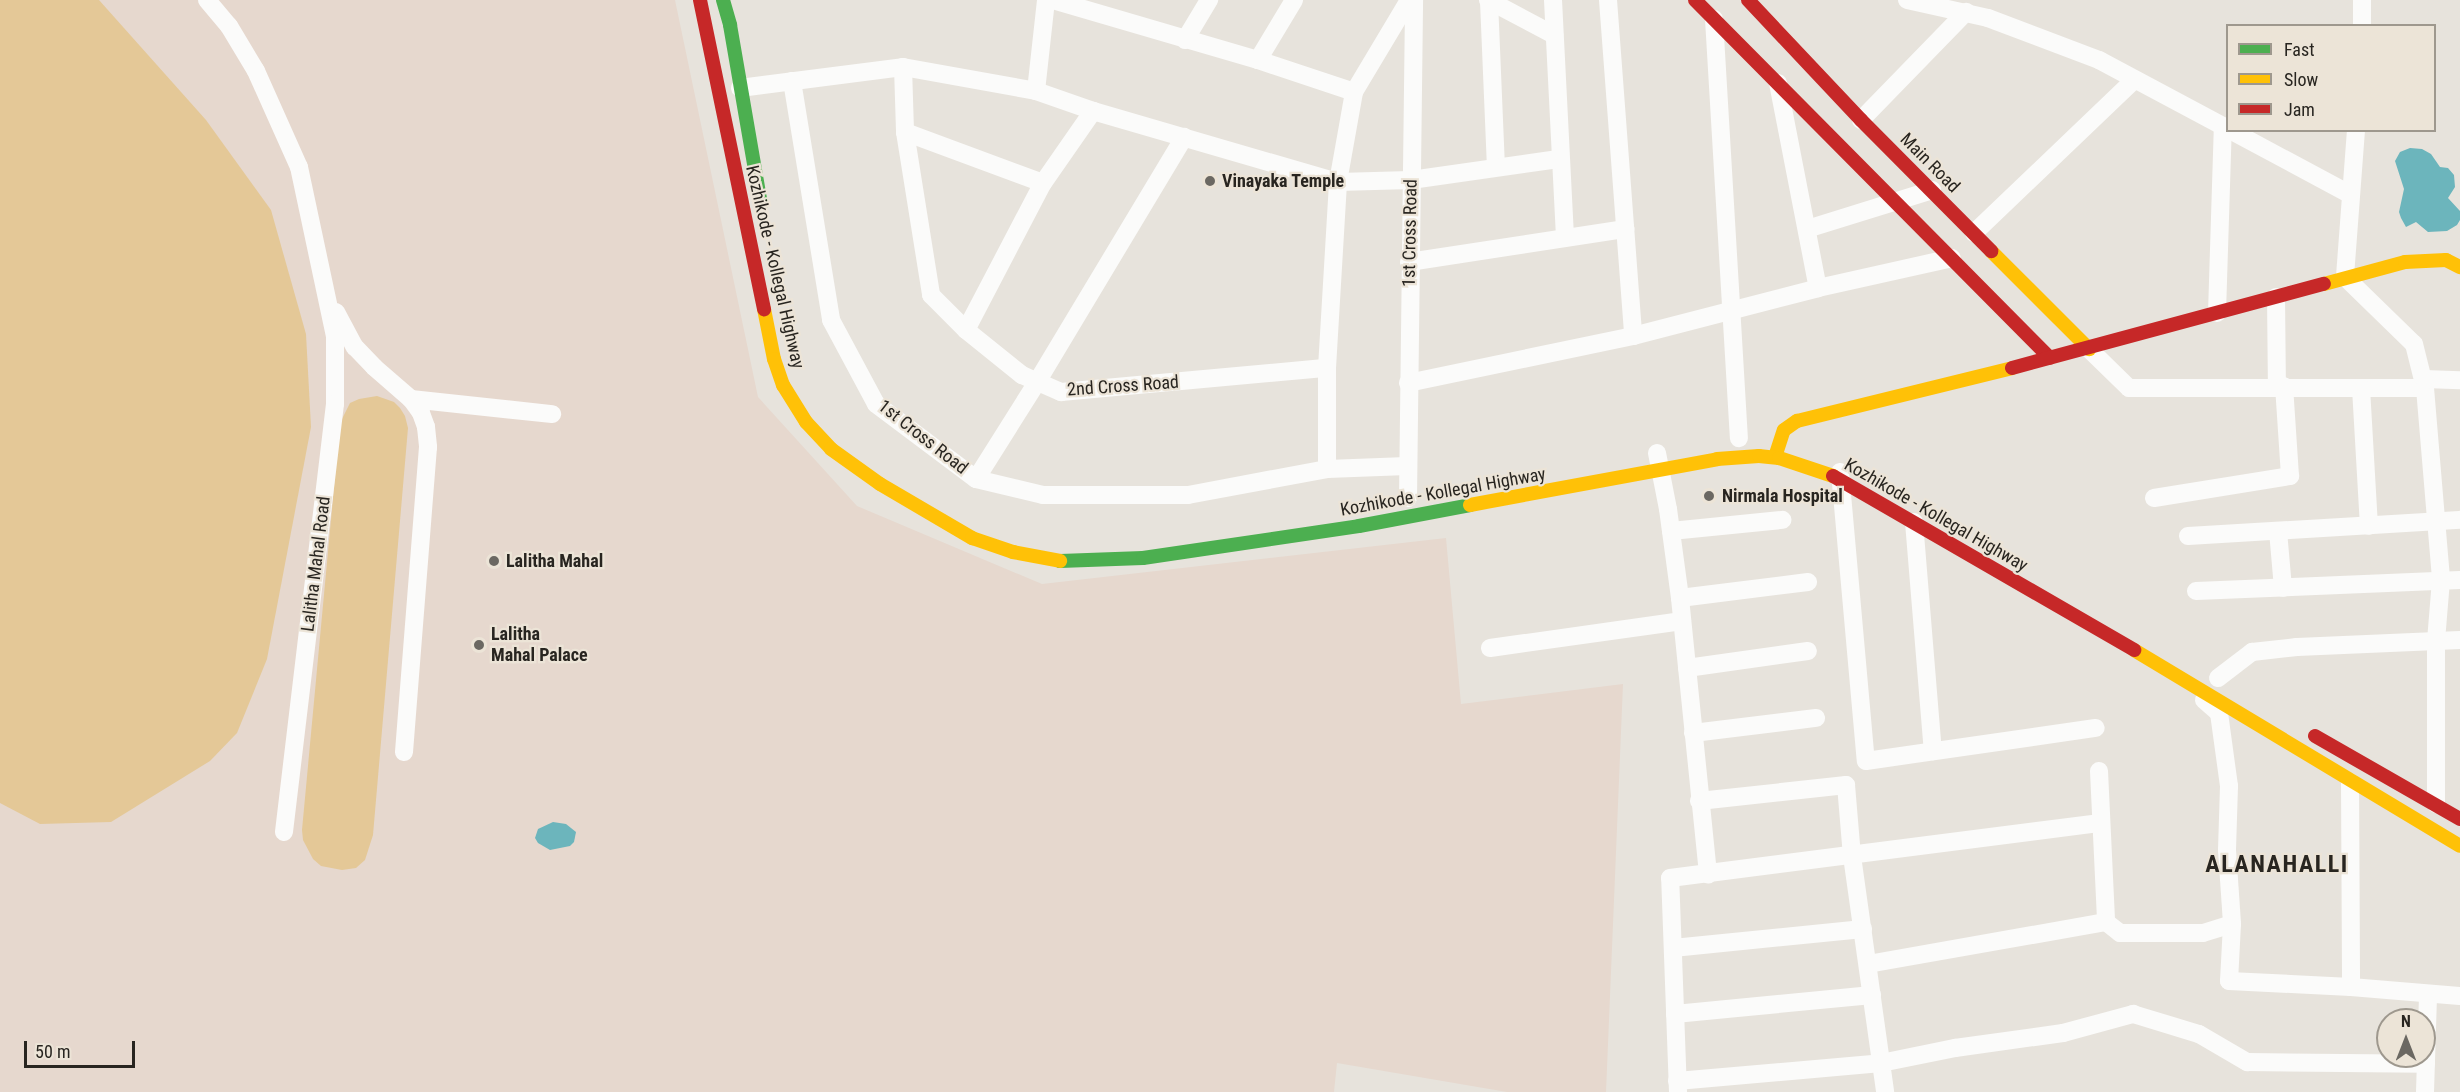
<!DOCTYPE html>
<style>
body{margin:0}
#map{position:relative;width:2460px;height:1092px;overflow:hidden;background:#e7e3dc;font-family:"Roboto Condensed",sans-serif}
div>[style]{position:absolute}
.commercial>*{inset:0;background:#e6d8ce}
.green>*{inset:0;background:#e4c897}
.water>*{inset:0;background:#6cb5bc}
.street>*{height:18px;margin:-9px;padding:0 9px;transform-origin:9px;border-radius:9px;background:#fbfbfa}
.fast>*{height:14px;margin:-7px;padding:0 7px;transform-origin:7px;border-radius:7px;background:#4caf50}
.slow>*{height:14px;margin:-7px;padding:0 7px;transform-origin:7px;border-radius:7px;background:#ffc107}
.jam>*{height:14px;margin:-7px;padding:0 7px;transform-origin:7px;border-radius:7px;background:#c62828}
.dots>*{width:16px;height:16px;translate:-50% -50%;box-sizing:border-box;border:3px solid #ece4d7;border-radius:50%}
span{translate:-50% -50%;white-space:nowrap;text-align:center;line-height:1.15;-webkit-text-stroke:4.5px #ece4d7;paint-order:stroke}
.street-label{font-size:18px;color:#282520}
.poi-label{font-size:18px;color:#282520;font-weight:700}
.left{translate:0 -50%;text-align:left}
.district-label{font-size:24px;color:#282520;font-weight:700;letter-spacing:1.5px}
.legend{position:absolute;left:2226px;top:24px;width:210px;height:108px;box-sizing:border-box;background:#ece4d7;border:2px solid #9e988e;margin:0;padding:8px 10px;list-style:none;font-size:18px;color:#282520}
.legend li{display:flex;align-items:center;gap:12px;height:30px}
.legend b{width:30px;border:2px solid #9e988e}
.north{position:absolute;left:2376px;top:1008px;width:60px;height:60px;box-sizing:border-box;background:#ece4d7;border:2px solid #9e988e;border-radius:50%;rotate:0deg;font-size:16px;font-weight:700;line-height:24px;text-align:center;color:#282520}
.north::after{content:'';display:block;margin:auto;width:21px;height:27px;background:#6b6862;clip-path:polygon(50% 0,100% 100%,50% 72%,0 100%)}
.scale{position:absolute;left:24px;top:1041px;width:111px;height:27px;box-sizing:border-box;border:3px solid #282520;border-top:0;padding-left:8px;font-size:18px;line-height:21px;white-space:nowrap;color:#282520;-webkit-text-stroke:4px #ece4d7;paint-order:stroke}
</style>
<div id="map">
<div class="commercial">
<i style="clip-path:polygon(0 0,675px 0,758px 397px,857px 506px,1042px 584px,1446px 538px,1461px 704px,1623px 684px,1606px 1092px,1507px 1092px,1337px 1063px,1334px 1092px,0 1092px)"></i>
</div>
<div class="green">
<i style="clip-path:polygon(0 0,99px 0,206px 120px,271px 210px,306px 334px,311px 427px,267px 659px,237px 733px,210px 761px,111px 822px,40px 824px,0 803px)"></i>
<i style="clip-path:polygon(377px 396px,394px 402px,400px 408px,405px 416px,408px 428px,373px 835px,365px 860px,356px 868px,342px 870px,321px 866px,313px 859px,303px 840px,302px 830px,340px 423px,350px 403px,359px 399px)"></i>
</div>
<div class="water">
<i style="clip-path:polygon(2410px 148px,2422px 149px,2431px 154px,2440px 167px,2448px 168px,2454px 175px,2455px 187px,2448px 198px,2460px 211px,2460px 220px,2457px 225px,2447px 231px,2428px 232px,2416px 222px,2406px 227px,2401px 218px,2399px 212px,2404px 189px,2395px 161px,2400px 152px)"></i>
<i style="clip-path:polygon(553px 822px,566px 824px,576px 832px,574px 842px,570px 846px,550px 850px,538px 843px,535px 838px,538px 829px)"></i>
</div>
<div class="street">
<i style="left:207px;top:0;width:34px;rotate:50deg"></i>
<i style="left:229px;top:26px;width:52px;rotate:59deg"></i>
<i style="left:256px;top:71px;width:105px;rotate:65.9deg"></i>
<i style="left:299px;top:167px;width:174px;rotate:78deg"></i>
<i style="left:335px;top:337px;width:67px;rotate:90deg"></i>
<i style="left:335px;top:404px;width:431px;rotate:96.8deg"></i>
<i style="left:1053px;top:0;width:214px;rotate:16.3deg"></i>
<i style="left:1258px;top:60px;width:101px;rotate:18.4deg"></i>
<i style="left:1488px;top:0;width:75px;rotate:27.9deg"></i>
<i style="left:1553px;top:0;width:238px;rotate:87.1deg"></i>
<i style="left:1608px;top:0;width:337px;rotate:85.7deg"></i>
<i style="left:1907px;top:0;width:83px;rotate:12.5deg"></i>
<i style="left:1988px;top:18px;width:119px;rotate:20.7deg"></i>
<i style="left:2099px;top:60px;width:146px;rotate:28.1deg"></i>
<i style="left:2362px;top:0;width:26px;rotate:90deg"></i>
<i style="left:1489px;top:1px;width:166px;rotate:87.6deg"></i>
<i style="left:1714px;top:19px;width:420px;rotate:86.6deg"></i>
<i style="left:1185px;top:40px;width:47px;rotate:-59deg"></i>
<i style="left:1258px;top:60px;width:70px;rotate:-59deg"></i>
<i style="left:903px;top:67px;width:65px;rotate:88.2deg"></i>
<i style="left:905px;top:132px;width:165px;rotate:80.9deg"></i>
<i style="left:931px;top:295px;width:49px;rotate:45deg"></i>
<i style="left:966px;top:330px;width:72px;rotate:38.8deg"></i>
<i style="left:1022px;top:375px;width:43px;rotate:23.6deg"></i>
<i style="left:1061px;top:392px;width:267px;rotate:-5.2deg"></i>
<i style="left:792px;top:81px;width:242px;rotate:80.7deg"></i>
<i style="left:831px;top:320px;width:95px;rotate:61.8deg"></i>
<i style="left:876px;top:404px;width:125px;rotate:36.9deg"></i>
<i style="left:976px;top:479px;width:69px;rotate:13.4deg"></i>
<i style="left:1043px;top:495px;width:145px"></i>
<i style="left:1188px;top:495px;width:141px;rotate:-10.6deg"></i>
<i style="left:1327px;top:469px;width:80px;rotate:-2.1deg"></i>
<i style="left:1778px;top:83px;width:209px;rotate:79deg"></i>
<i style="left:740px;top:88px;width:164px;rotate:-7.3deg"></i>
<i style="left:903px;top:67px;width:135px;rotate:10.2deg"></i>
<i style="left:1036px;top:91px;width:60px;rotate:19.3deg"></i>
<i style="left:1093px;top:111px;width:255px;rotate:16.2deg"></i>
<i style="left:1338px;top:182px;width:73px;rotate:-1.6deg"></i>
<i style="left:1411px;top:180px;width:149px;rotate:-8.1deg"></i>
<i style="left:1036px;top:91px;width:92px;rotate:-83.7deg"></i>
<i style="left:1861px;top:120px;width:151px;rotate:-45.8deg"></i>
<i style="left:2230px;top:130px;width:137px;rotate:28.2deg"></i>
<i style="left:2356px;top:130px;width:147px;rotate:94.3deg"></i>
<i style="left:2345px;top:277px;width:96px;rotate:44.2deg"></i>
<i style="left:2414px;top:344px;width:45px;rotate:76deg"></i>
<i style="left:2425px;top:388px;width:193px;rotate:85.2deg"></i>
<i style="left:2441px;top:580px;width:61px;rotate:94.7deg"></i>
<i style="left:2436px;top:641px;width:163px;rotate:90deg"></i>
<i style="left:905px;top:132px;width:147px;rotate:20.3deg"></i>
<i style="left:1807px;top:229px;width:131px;rotate:-17.3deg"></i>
<i style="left:1974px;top:233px;width:221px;rotate:-43.7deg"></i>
<i style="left:1409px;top:262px;width:219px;rotate:-8.7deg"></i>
<i style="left:2276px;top:297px;width:89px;rotate:89.4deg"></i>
<i style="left:336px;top:312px;width:40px;rotate:62deg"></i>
<i style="left:355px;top:347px;width:28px;rotate:46deg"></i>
<i style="left:374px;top:367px;width:49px;rotate:40.9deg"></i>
<i style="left:411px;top:399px;width:17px;rotate:54deg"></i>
<i style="left:421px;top:413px;width:15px;rotate:70deg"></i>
<i style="left:426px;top:427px;width:20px;rotate:84deg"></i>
<i style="left:428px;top:447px;width:306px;rotate:94.5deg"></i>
<i style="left:2217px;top:313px;width:186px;rotate:-88.2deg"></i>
<i style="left:966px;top:330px;width:166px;rotate:-62.4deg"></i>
<i style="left:1043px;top:183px;width:88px;rotate:-55.2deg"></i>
<i style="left:2089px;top:349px;width:56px;rotate:44.3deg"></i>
<i style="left:2129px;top:388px;width:296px"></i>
<i style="left:2424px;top:379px;width:36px;rotate:2deg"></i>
<i style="left:1408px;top:383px;width:230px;rotate:-11.8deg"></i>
<i style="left:1633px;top:336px;width:191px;rotate:-14.5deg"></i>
<i style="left:1818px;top:288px;width:137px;rotate:-12.6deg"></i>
<i style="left:2361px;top:388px;width:138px;rotate:86.7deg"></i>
<i style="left:411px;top:399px;width:142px;rotate:6.1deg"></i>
<i style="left:1657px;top:453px;width:57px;rotate:78.9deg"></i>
<i style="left:1668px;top:509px;width:90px;rotate:82.3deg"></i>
<i style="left:1680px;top:598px;width:278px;rotate:84.2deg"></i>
<i style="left:1327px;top:469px;width:101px;rotate:-90deg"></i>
<i style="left:1327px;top:368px;width:186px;rotate:-86.6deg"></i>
<i style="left:1338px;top:182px;width:91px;rotate:-79.9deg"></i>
<i style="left:1354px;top:92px;width:107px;rotate:-59.1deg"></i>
<i style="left:1840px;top:472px;width:290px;rotate:84.9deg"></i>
<i style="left:1866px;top:761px;width:232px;rotate:-8.2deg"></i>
<i style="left:976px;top:479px;width:115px;rotate:-57.8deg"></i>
<i style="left:1037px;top:382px;width:286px;rotate:-59deg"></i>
<i style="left:1408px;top:498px;width:498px;rotate:-89.3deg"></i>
<i style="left:2154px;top:498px;width:138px;rotate:-9.2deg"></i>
<i style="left:2290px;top:476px;width:90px;rotate:-93.8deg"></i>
<i style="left:1914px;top:522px;width:230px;rotate:85.3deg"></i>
<i style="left:1671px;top:531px;width:112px;rotate:-5.7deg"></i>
<i style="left:2278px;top:531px;width:57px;rotate:85deg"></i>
<i style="left:2188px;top:536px;width:272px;rotate:-3.4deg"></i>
<i style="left:2196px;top:591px;width:264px;rotate:-2.4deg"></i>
<i style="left:1680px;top:598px;width:129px;rotate:-7.1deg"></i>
<i style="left:1490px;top:648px;width:194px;rotate:-8deg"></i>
<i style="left:1687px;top:668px;width:122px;rotate:-8deg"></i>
<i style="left:2218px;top:678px;width:43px;rotate:-37.4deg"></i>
<i style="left:2252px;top:652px;width:45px;rotate:-6.3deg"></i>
<i style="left:2297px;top:647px;width:163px;rotate:-2.5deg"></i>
<i style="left:2204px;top:700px;width:20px;rotate:41deg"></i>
<i style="left:2219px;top:713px;width:74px;rotate:82.2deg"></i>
<i style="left:2229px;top:786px;width:64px;rotate:91.8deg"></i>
<i style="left:2227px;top:850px;width:74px;rotate:86.1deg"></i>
<i style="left:2232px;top:924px;width:57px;rotate:93deg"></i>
<i style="left:2229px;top:981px;width:122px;rotate:2.8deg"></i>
<i style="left:2351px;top:987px;width:109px;rotate:4.7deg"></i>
<i style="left:1693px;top:733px;width:124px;rotate:-7deg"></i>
<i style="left:2099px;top:771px;width:151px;rotate:87.3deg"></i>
<i style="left:2350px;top:782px;width:205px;rotate:89.7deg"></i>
<i style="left:1699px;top:801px;width:148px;rotate:-6.2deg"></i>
<i style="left:1846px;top:785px;width:71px;rotate:85.2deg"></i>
<i style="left:1852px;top:856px;width:238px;rotate:82deg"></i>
<i style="left:1673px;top:948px;width:191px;rotate:-5.7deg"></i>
<i style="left:1868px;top:964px;width:242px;rotate:-10deg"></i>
<i style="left:2106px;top:922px;width:18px;rotate:38deg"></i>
<i style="left:2120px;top:933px;width:83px"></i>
<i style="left:2203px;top:933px;width:30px;rotate:-17deg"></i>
<i style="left:1675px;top:1014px;width:198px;rotate:-5.5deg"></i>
<i style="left:1677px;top:1081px;width:205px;rotate:-5deg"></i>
<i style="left:1881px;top:1063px;width:76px;rotate:-11.5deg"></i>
<i style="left:1955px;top:1048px;width:109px;rotate:-7.9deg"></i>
<i style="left:2063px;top:1033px;width:73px;rotate:-15.2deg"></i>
<i style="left:2133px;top:1014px;width:69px;rotate:16.9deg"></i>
<i style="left:2199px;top:1034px;width:56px;rotate:30.3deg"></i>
<i style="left:2247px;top:1062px;width:179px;rotate:0.6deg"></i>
<i style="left:1678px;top:1092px;width:214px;rotate:-92.1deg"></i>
<i style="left:1670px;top:878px;width:434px;rotate:-7.3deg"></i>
<i style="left:2425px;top:1092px;width:97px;rotate:-88.2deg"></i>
</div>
<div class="fast">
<i style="left:723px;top:0;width:26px;rotate:74deg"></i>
<i style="left:730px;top:25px;width:182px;rotate:80.2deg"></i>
<i style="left:1060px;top:561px;width:83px;rotate:-2.1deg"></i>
<i style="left:1143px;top:558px;width:218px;rotate:-8.4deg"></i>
<i style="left:1359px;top:526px;width:113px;rotate:-10.7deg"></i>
</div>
<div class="slow">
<i style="left:1991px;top:251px;width:139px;rotate:45deg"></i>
<i style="left:2324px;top:284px;width:84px;rotate:-15.2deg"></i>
<i style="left:2405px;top:262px;width:41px;rotate:-2.8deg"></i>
<i style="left:2446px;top:260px;width:16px;rotate:27deg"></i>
<i style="left:764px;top:309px;width:51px;rotate:78.7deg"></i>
<i style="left:774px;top:359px;width:28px;rotate:71deg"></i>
<i style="left:783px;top:385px;width:44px;rotate:58.1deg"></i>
<i style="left:806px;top:422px;width:37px;rotate:47deg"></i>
<i style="left:831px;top:449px;width:60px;rotate:35.5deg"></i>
<i style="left:880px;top:484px;width:107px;rotate:30.4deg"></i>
<i style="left:972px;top:538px;width:43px;rotate:18.9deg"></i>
<i style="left:1013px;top:552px;width:48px;rotate:10.8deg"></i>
<i style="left:1775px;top:457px;width:28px;rotate:-72deg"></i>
<i style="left:1784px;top:430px;width:16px;rotate:-35deg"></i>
<i style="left:1797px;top:421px;width:221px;rotate:-13.8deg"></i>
<i style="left:1470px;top:505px;width:251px;rotate:-10.5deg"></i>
<i style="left:1717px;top:459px;width:42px;rotate:-4.1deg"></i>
<i style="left:1759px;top:456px;width:20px;rotate:6deg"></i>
<i style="left:1779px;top:458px;width:57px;rotate:18.4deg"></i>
<i style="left:2134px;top:650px;width:380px;rotate:31deg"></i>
</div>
<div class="jam">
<i style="left:700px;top:0;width:316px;rotate:78.3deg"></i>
<i style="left:1695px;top:0;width:504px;rotate:45.24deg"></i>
<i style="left:1748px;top:0;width:165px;rotate:46.7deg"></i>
<i style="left:1861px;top:120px;width:185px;rotate:45.2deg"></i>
<i style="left:2012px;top:368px;width:323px;rotate:-15.1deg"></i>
<i style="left:1833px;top:476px;width:348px;rotate:30deg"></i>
<i style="left:2315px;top:736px;width:167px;rotate:29.8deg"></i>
</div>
<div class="dots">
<i style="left:1210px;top:181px;background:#6b6862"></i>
<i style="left:1709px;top:496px;background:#6b6862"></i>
<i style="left:494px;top:561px;background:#6b6862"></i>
<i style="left:479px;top:645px;background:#6b6862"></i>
</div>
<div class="street-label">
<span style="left:1930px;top:163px;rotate:45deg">Main Road</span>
<span style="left:1410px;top:233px;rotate:-89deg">1st Cross Road</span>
<span style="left:775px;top:267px;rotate:77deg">Kozhikode - Kollegal Highway</span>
<span style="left:1123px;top:386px;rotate:-4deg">2nd Cross Road</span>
<span style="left:923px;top:437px;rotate:38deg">1st Cross Road</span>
<span style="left:1443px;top:492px;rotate:-10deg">Kozhikode - Kollegal Highway</span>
<span style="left:1936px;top:515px;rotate:30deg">Kozhikode - Kollegal Highway</span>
<span style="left:316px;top:564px;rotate:-83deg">Lalitha Mahal Road</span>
</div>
<div class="poi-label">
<span class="left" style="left:1222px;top:181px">Vinayaka Temple</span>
<span class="left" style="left:1722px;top:496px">Nirmala Hospital</span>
<span class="left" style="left:506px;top:561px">Lalitha Mahal</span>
<span class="left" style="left:491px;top:645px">Lalitha<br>Mahal Palace</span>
</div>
<div class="district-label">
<span style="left:2277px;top:865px">ALANAHALLI</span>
</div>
<ul class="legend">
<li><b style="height:8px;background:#4caf50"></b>Fast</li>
<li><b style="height:8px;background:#ffc107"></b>Slow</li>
<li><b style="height:8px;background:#c62828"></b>Jam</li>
</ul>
<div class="north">N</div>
<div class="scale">50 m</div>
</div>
